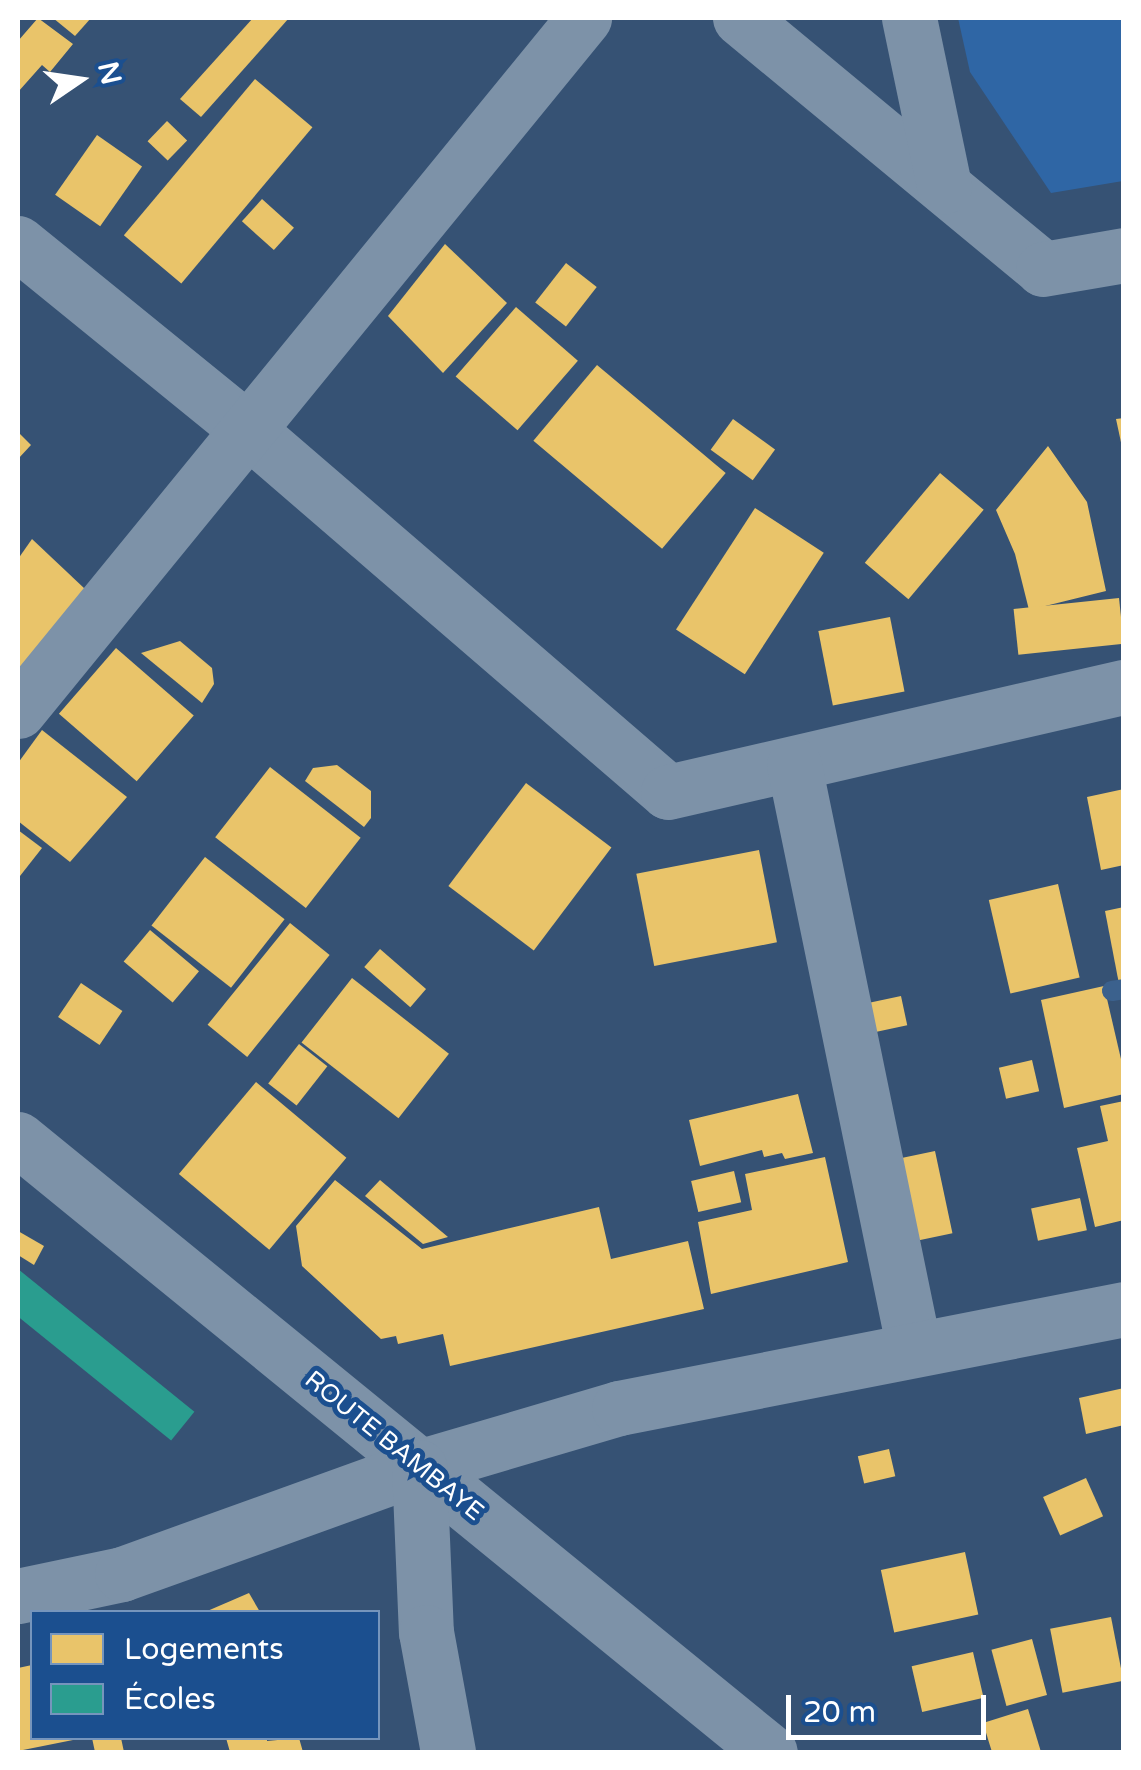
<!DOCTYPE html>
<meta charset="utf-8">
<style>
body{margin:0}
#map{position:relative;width:1141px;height:1770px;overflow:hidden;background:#365274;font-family:"Varela Round",sans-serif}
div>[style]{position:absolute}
.green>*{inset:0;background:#2f66a5}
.homes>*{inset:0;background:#e9c46a;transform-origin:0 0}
.schools>*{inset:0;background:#2a9d8f;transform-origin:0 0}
.stream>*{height:20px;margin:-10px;padding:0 10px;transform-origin:10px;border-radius:10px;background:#3b618d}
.minor>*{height:55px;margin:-27.5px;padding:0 27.5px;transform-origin:27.5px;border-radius:27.5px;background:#7d92a8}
span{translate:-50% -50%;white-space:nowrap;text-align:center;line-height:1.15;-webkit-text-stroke:10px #1b4f8f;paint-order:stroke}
.street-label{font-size:25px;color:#fff}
.frame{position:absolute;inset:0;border:20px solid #fff;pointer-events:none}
.legend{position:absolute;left:30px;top:1610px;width:350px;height:130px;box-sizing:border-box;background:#1b4f8f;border:2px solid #7695bc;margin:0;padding:12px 18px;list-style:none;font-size:30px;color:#fff}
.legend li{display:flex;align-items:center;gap:20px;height:50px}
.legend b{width:50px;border:2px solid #7695bc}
.north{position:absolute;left:30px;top:30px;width:100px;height:100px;-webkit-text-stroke:8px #1b4f8f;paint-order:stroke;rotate:77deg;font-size:28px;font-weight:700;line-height:40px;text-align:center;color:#fff}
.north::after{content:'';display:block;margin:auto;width:35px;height:45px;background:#fff;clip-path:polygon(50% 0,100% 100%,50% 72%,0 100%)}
.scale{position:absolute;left:786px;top:1695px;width:200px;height:45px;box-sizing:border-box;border:5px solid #fff;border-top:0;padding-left:12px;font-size:30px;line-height:35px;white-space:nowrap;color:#fff;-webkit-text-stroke:8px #1b4f8f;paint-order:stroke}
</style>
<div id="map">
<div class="green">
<i style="clip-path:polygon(958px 18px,1123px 18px,1123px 181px,1051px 193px,970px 72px)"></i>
</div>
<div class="homes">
<i style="clip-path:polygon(38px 18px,73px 44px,50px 72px,42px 65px,18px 92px,18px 41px)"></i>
<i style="clip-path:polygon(53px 18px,91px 18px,75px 36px)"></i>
<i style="clip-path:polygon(253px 18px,289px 18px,201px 117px,180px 99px)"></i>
<i style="left:255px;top:79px;width:75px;height:204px;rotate:40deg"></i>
<i style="left:167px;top:121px;width:28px;height:28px;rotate:44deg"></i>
<i style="left:97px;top:135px;width:55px;height:73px;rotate:35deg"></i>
<i style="left:262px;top:199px;width:43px;height:30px;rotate:42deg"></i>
<i style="clip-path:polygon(445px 244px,507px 303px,443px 373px,388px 316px)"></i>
<i style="left:566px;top:263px;width:39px;height:50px;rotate:38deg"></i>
<i style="left:516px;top:307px;width:82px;height:92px;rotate:41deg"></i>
<i style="left:597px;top:365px;width:168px;height:99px;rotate:40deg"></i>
<i style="clip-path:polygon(1124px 418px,1124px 447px,1122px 447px,1116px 419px)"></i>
<i style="left:733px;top:419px;width:52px;height:38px;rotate:36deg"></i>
<i style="clip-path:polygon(18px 432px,31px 445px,18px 459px)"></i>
<i style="clip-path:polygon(1048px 446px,1087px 502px,1106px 591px,1029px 610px,1015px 554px,996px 510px)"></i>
<i style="left:940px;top:473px;width:57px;height:117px;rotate:40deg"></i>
<i style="left:755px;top:508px;width:82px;height:145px;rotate:33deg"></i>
<i style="clip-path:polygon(32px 539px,85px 589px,18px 674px,18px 559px)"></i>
<i style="left:1119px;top:598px;width:46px;height:106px;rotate:84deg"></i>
<i style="left:890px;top:617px;width:76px;height:73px;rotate:79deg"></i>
<i style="clip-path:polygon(180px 641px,212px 668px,214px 684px,202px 703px,141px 653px)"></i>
<i style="left:116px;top:648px;width:103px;height:87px;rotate:41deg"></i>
<i style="clip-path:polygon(42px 730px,127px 797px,70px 862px,18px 821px,18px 763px)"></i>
<i style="clip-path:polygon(337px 765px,371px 791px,371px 818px,364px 827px,305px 781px,313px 768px)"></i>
<i style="left:270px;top:767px;width:115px;height:89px;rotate:38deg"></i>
<i style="left:526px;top:783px;width:107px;height:129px;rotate:37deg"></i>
<i style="clip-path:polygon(1124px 789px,1124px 865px,1101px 870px,1087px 797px)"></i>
<i style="clip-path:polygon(18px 830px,42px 848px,20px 876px,18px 874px)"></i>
<i style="left:759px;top:850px;width:94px;height:125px;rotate:79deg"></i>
<i style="left:205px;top:857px;width:101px;height:87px;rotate:38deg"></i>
<i style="left:1058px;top:884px;width:96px;height:71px;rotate:77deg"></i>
<i style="clip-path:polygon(1124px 907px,1124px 983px,1119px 984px,1105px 911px)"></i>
<i style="left:290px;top:923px;width:51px;height:131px;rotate:39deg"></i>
<i style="left:150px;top:930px;width:64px;height:41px;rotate:40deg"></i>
<i style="left:380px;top:949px;width:61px;height:24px;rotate:41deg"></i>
<i style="left:352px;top:978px;width:123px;height:82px;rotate:38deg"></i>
<i style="left:81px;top:983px;width:50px;height:41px;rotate:34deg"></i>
<i style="clip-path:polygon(1104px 986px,1124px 1072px,1124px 1094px,1064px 1108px,1041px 1000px)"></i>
<i style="left:901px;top:996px;width:30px;height:36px;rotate:78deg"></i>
<i style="left:299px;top:1044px;width:36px;height:50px;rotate:38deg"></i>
<i style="left:1032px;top:1060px;width:32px;height:34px;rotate:77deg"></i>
<i style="left:256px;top:1082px;width:118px;height:120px;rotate:40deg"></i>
<i style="clip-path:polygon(798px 1094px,813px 1153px,785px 1159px,782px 1153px,764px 1157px,762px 1150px,700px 1166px,689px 1120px)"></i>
<i style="clip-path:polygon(1124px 1101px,1124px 1220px,1095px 1227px,1077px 1148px,1108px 1141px,1100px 1106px)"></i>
<i style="left:935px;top:1151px;width:84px;height:39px;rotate:78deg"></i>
<i style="clip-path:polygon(825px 1157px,848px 1262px,711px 1294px,698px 1222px,752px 1210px,745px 1174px)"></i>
<i style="left:734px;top:1171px;width:32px;height:44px;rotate:77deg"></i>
<i style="clip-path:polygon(335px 1180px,422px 1249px,599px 1207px,611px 1259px,688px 1241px,704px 1309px,450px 1366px,443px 1334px,398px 1344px,396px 1336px,381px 1339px,302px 1266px,296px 1226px)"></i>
<i style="clip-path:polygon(380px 1180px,448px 1237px,423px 1244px,365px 1196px)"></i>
<i style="left:1080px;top:1198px;width:33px;height:50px;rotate:78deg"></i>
<i style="clip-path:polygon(18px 1231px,44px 1246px,34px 1265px,18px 1255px)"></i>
<i style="clip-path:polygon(1124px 1388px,1124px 1425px,1086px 1434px,1079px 1398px)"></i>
<i style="left:889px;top:1449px;width:28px;height:32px;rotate:77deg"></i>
<i style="left:1086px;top:1478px;width:42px;height:47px;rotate:66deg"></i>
<i style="left:965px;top:1552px;width:64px;height:86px;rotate:78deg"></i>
<i style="clip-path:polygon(249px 1593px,260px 1612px,205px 1612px)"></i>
<i style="left:1111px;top:1617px;width:65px;height:62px;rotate:79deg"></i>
<i style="left:1032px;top:1639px;width:58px;height:42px;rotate:75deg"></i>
<i style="left:973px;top:1652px;width:47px;height:63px;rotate:77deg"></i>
<i style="clip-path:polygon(32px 1665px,32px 1738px,78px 1739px,18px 1751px,18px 1668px)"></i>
<i style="clip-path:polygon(1028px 1709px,1041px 1752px,992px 1752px,983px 1723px)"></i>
<i style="clip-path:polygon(92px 1738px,121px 1738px,124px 1752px,95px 1752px)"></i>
<i style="clip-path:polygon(226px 1738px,267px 1738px,267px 1741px,299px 1738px,303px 1752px,230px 1752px)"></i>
</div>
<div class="schools">
<i style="left:18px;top:1269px;width:227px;height:37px;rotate:39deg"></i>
</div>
<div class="stream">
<i style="left:1112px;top:991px;width:12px;rotate:-9deg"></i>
</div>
<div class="minor">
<i style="left:740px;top:18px;width:393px;rotate:39.6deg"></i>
<i style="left:1043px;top:269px;width:82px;rotate:-9.8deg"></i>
<i style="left:909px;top:18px;width:172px;rotate:78.2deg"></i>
<i style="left:18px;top:243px;width:296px;rotate:39.1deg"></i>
<i style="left:248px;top:430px;width:554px;rotate:40.76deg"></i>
<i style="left:668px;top:792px;width:468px;rotate:-13deg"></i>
<i style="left:18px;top:711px;width:895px;rotate:-50.76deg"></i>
<i style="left:794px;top:765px;width:596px;rotate:78.39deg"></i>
<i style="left:18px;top:1139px;width:970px;rotate:39.19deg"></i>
<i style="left:419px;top:1467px;width:209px;rotate:-16.4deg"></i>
<i style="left:619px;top:1408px;width:515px;rotate:-11.09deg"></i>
<i style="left:18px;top:1596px;width:106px;rotate:-11.9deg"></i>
<i style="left:122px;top:1574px;width:316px;rotate:-19.8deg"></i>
<i style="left:419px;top:1467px;width:165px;rotate:87.6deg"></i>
<i style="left:426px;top:1632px;width:122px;rotate:79.6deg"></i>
</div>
<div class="street-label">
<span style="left:394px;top:1446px;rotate:39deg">ROUTE BAMBAYE</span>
</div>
<div class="frame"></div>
<ul class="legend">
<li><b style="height:28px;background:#e9c46a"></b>Logements</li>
<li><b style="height:28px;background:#2a9d8f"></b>Écoles</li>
</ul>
<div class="north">N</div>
<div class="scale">20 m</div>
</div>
